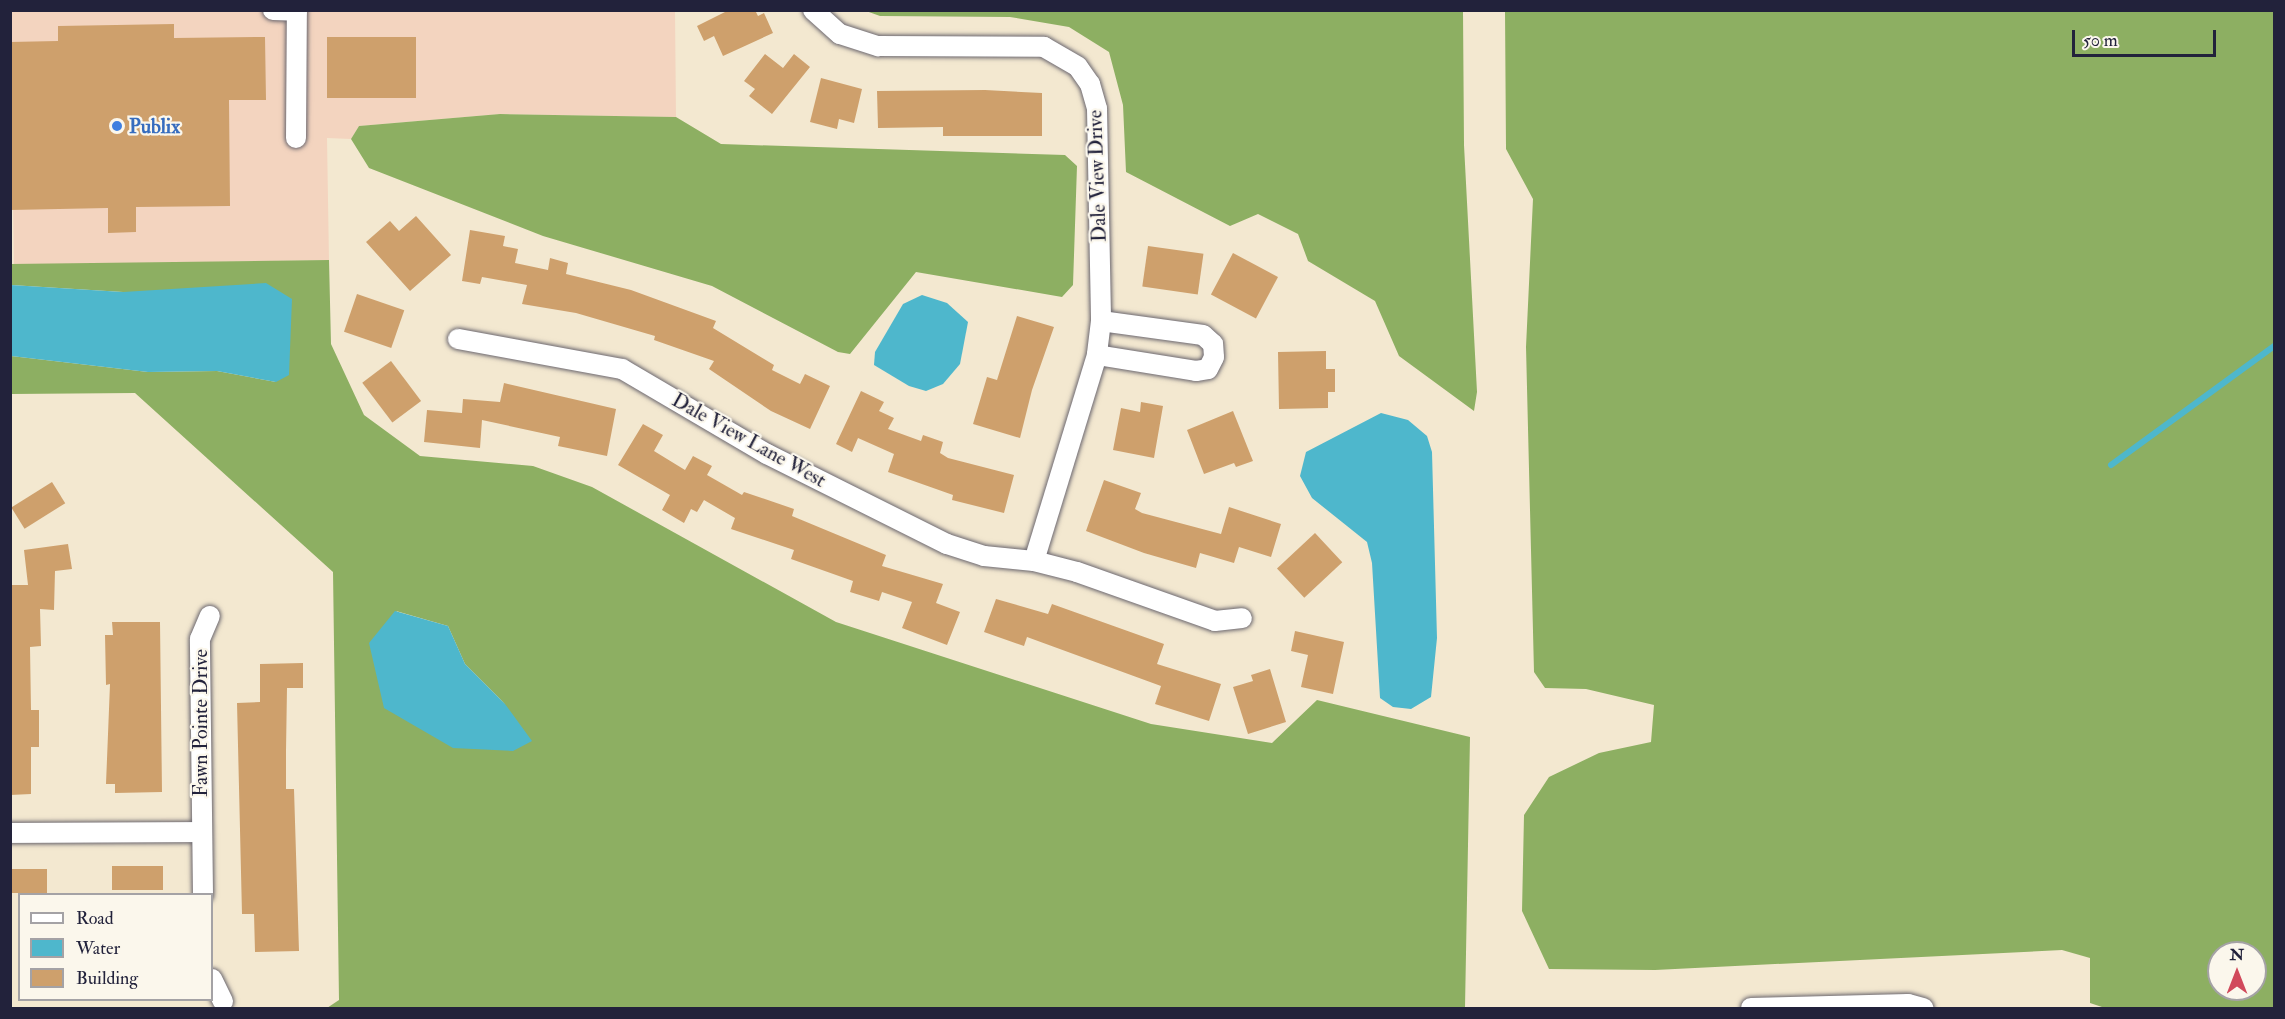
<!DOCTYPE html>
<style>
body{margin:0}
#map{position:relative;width:2285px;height:1019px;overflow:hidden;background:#f3e8d0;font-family:"IM FELL Double Pica",serif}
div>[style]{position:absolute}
.built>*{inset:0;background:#f3d4bf}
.forest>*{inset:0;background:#8daf62}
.water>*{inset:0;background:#4eb7cc}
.stream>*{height:6px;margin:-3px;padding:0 3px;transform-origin:3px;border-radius:3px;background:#4eb7cc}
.building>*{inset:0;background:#cea06c;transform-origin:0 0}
.roads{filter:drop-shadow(0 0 2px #6b676f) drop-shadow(0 0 2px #6b676f)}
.minor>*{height:20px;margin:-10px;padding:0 10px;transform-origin:10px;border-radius:10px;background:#fff}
.dots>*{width:16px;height:16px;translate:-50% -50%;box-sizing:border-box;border:3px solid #fbf7ec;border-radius:50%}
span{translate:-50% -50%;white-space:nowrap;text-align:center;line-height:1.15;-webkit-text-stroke:4.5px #fbf7ec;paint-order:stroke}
.shop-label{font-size:20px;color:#366cbe;font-weight:700}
.left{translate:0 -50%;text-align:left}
.street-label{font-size:20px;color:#22223b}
.frame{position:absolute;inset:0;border:12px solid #22223b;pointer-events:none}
.legend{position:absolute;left:18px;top:893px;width:195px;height:108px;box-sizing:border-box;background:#fbf7ec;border:2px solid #a4a2a5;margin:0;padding:8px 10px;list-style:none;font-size:18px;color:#22223b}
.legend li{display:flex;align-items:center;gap:12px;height:30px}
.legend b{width:30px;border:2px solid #a4a2a5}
.north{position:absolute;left:2207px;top:941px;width:60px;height:60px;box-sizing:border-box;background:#fbf7ec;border:2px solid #a4a2a5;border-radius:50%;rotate:0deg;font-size:16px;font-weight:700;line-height:24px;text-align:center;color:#22223b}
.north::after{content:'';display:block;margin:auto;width:21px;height:27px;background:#d1495b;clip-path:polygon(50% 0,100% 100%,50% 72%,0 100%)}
.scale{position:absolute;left:2072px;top:30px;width:144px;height:27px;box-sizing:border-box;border:3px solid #22223b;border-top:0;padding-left:8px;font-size:18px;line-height:21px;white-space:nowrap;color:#22223b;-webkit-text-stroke:4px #fbf7ec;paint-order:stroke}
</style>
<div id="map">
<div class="built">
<i style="clip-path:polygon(10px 11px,675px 11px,676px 117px,500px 114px,359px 126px,351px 139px,327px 138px,329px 260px,14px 265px)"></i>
</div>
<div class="forest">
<i style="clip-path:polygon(866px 11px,1463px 11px,1464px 145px,1477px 392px,1474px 411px,1399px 356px,1375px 301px,1308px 261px,1298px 234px,1258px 214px,1230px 226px,1126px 172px,1123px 105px,1109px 52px,1069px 27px,1010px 17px,880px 16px)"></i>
<i style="clip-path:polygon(evenodd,1505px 11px,2274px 11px,2274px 1008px,2105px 1008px,2090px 1003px,2090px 958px,2062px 950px,1655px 970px,1549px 969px,1522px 911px,1524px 815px,1549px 777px,1599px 753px,1651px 742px,1654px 705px,1586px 689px,1545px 688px,1534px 672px,1526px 347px,1533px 199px,1506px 149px,1505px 11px,2219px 953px,2255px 953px,2255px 989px,2219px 989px,2219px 953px)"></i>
<i style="clip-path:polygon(500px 114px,676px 117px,721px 144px,1065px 155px,1077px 166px,1073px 285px,1062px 297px,916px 272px,850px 354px,838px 352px,712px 286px,543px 236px,369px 168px,351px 139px,359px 126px)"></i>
<i style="clip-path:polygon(evenodd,329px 260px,331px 344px,364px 415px,420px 456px,533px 466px,592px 487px,836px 622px,1151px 724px,1272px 743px,1317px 700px,1470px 737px,1465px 1008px,327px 1008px,339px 1000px,333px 572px,135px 393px,11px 394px,11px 356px,148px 372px,217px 371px,276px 382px,123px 292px,11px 285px,10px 264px,329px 260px,396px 611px,448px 626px,465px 664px,505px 704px,396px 611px)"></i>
</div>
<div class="water">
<i style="clip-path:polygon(266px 283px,292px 299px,289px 375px,276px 382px,217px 371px,148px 372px,11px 356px,11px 285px,123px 292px)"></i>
<i style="clip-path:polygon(922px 295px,947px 303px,968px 322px,960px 364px,943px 384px,926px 391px,909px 386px,874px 365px,875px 352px,903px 304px)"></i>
<i style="clip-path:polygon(1381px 413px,1408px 420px,1427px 436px,1432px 452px,1437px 638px,1431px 697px,1411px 709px,1393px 707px,1380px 698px,1372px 563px,1367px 542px,1312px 498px,1300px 476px,1306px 452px)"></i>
<i style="clip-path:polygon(395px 611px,448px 626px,465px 664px,505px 704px,532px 741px,513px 751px,453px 748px,384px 708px,369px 643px)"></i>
</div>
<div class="stream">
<i style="left:2111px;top:465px;width:202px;rotate:-36.1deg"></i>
</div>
<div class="building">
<i style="clip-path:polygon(729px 10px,755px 10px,758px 16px,764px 13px,773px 33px,723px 56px,714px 36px,704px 41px,697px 26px)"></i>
<i style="clip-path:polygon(174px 24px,174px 38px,265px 37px,266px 100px,229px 100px,230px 206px,136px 207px,136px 232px,108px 233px,108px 208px,10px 210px,10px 42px,58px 41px,58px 26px)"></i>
<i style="left:416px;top:37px;width:61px;height:89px;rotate:90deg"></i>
<i style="clip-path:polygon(765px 54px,783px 68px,794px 54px,810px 67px,772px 114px,749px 96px,755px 89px,744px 81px)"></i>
<i style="clip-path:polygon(821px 78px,862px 89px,854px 123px,839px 119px,837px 129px,810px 122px)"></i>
<i style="clip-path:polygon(985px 90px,1042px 93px,1042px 136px,943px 136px,943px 127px,878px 128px,877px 91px)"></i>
<i style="clip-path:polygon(416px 216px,451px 255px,410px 291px,366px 242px,390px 221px,399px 231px)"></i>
<i style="clip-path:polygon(470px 230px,505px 236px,503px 246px,518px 249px,515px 263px,548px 270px,550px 258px,568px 263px,566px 274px,631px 290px,716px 321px,713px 328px,774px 365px,772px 370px,800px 384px,805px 374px,830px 386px,810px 429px,771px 411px,709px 369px,714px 361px,654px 340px,655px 336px,576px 313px,522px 304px,527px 285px,482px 277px,480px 284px,462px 281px)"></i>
<i style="left:1148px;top:246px;width:56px;height:41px;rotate:8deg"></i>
<i style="left:1233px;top:253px;width:51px;height:47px;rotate:28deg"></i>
<i style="left:357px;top:294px;width:50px;height:40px;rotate:19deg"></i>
<i style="clip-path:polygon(1017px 316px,1054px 327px,1032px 390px,1020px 438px,973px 424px,987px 377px,997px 380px)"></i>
<i style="clip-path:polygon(1326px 351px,1326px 369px,1335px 369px,1335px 392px,1328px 392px,1328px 408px,1279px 409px,1278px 352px)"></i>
<i style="left:391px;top:361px;width:50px;height:36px;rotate:53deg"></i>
<i style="clip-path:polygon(504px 383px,616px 409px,607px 456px,558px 446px,560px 437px,482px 420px,480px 448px,424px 442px,427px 410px,462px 413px,463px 399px,500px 402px)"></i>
<i style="clip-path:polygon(861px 391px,884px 402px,879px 411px,894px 418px,888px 429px,921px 441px,923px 435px,943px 442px,940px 453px,948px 458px,1014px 475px,1004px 513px,952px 500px,953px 495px,888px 472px,894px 454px,858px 438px,852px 452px,836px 444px)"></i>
<i style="clip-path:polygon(1141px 402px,1163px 406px,1154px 458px,1113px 450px,1121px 408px,1140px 412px)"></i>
<i style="clip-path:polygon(1233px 411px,1253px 461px,1236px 467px,1234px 463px,1204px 474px,1187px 430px)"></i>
<i style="clip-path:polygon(643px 424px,663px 435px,654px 451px,685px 470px,693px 456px,712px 466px,707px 475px,742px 495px,744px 492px,794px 509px,792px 516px,886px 555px,882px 566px,943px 584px,936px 603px,960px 612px,947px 645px,902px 628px,912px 602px,882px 592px,879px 601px,850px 592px,853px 581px,791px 559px,794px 550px,731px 529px,735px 518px,704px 500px,697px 512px,691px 509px,684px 523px,662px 510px,670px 495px,618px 465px)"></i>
<i style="clip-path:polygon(1104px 480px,1141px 493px,1135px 509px,1142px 513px,1221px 534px,1229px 507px,1281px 524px,1271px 557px,1239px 547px,1234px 563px,1200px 553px,1196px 568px,1144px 553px,1086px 531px)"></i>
<i style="left:52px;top:482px;width:25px;height:48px;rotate:58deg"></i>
<i style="left:1315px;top:533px;width:40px;height:52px;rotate:47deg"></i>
<i style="clip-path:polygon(68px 544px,72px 569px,55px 571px,54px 610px,40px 609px,41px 646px,30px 647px,31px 710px,39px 710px,39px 747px,31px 747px,31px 794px,10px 795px,10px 585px,28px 585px,24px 550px)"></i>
<i style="clip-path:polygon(996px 599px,1048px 614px,1052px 604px,1164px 644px,1157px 664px,1221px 684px,1209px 721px,1155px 704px,1161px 686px,1027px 637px,1024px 646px,984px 632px)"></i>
<i style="clip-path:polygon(112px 622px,160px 622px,162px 792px,115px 793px,115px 784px,106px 784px,110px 684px,106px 685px,105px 635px,113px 635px)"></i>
<i style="clip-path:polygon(1295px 631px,1344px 642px,1333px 694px,1301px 687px,1308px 655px,1291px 651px)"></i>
<i style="clip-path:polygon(303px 663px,303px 688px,287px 688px,286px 751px,286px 789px,294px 789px,299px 951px,255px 952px,254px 914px,242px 914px,237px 703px,260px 702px,260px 664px)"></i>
<i style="clip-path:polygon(1270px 669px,1286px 722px,1248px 734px,1233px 687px,1253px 681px,1251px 675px)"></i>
<i style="left:112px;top:866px;width:51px;height:24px"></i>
<i style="left:47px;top:869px;width:24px;height:37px;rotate:90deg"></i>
</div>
<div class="roads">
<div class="minor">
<i style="left:273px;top:10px;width:24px;rotate:2deg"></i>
<i style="left:813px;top:10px;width:36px;rotate:42deg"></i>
<i style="left:840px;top:34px;width:40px;rotate:18deg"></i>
<i style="left:878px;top:46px;width:166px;rotate:0.3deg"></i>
<i style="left:1044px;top:47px;width:39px;rotate:30deg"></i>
<i style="left:1078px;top:67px;width:21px;rotate:55deg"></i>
<i style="left:1090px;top:84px;width:26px;rotate:74deg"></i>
<i style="left:1097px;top:109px;width:212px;rotate:88.9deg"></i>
<i style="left:1101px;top:321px;width:34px;rotate:97deg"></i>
<i style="left:1097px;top:355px;width:215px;rotate:107deg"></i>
<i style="left:296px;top:138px;width:128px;rotate:-89.6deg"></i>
<i style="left:458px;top:339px;width:167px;rotate:10.4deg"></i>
<i style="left:622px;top:369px;width:168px;rotate:30.4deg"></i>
<i style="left:767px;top:454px;width:201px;rotate:26.6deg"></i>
<i style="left:947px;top:544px;width:39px;rotate:18deg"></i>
<i style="left:984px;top:556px;width:50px;rotate:5.7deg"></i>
<i style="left:1034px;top:561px;width:44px;rotate:14.3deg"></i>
<i style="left:1077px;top:572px;width:146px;rotate:19.5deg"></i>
<i style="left:1215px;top:621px;width:27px;rotate:-6deg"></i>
<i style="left:1097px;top:355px;width:100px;rotate:9.2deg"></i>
<i style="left:1196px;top:371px;width:12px;rotate:-9deg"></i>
<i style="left:1208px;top:369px;width:13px;rotate:-63deg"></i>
<i style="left:1214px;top:357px;width:13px;rotate:-94deg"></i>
<i style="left:1213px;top:344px;width:13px;rotate:-138deg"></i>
<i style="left:1203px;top:335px;width:103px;rotate:-172.2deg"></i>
<i style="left:10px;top:833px;width:191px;rotate:-0.3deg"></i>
<i style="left:203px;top:894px;width:255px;rotate:-90.7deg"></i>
<i style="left:200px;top:639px;width:25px;rotate:-67deg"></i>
<i style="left:212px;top:979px;width:25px;rotate:64deg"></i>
<i style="left:1751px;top:1008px;width:157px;rotate:-1.5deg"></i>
<i style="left:1908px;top:1004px;width:16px;rotate:15deg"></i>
</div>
</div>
<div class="dots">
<i style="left:117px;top:126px;background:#3f7fe0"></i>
</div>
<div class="shop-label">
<span class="left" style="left:129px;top:126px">Publix</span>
</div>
<div class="street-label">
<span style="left:1097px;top:176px;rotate:-92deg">Dale View Drive</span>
<span style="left:749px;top:440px;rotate:29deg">Dale View Lane West</span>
<span style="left:200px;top:723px;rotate:-90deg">Fawn Pointe Drive</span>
</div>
<div class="frame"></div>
<ul class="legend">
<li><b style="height:8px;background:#fff"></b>Road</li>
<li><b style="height:16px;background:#4eb7cc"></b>Water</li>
<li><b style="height:16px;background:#cea06c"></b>Building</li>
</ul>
<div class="north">N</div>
<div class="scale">50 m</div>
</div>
